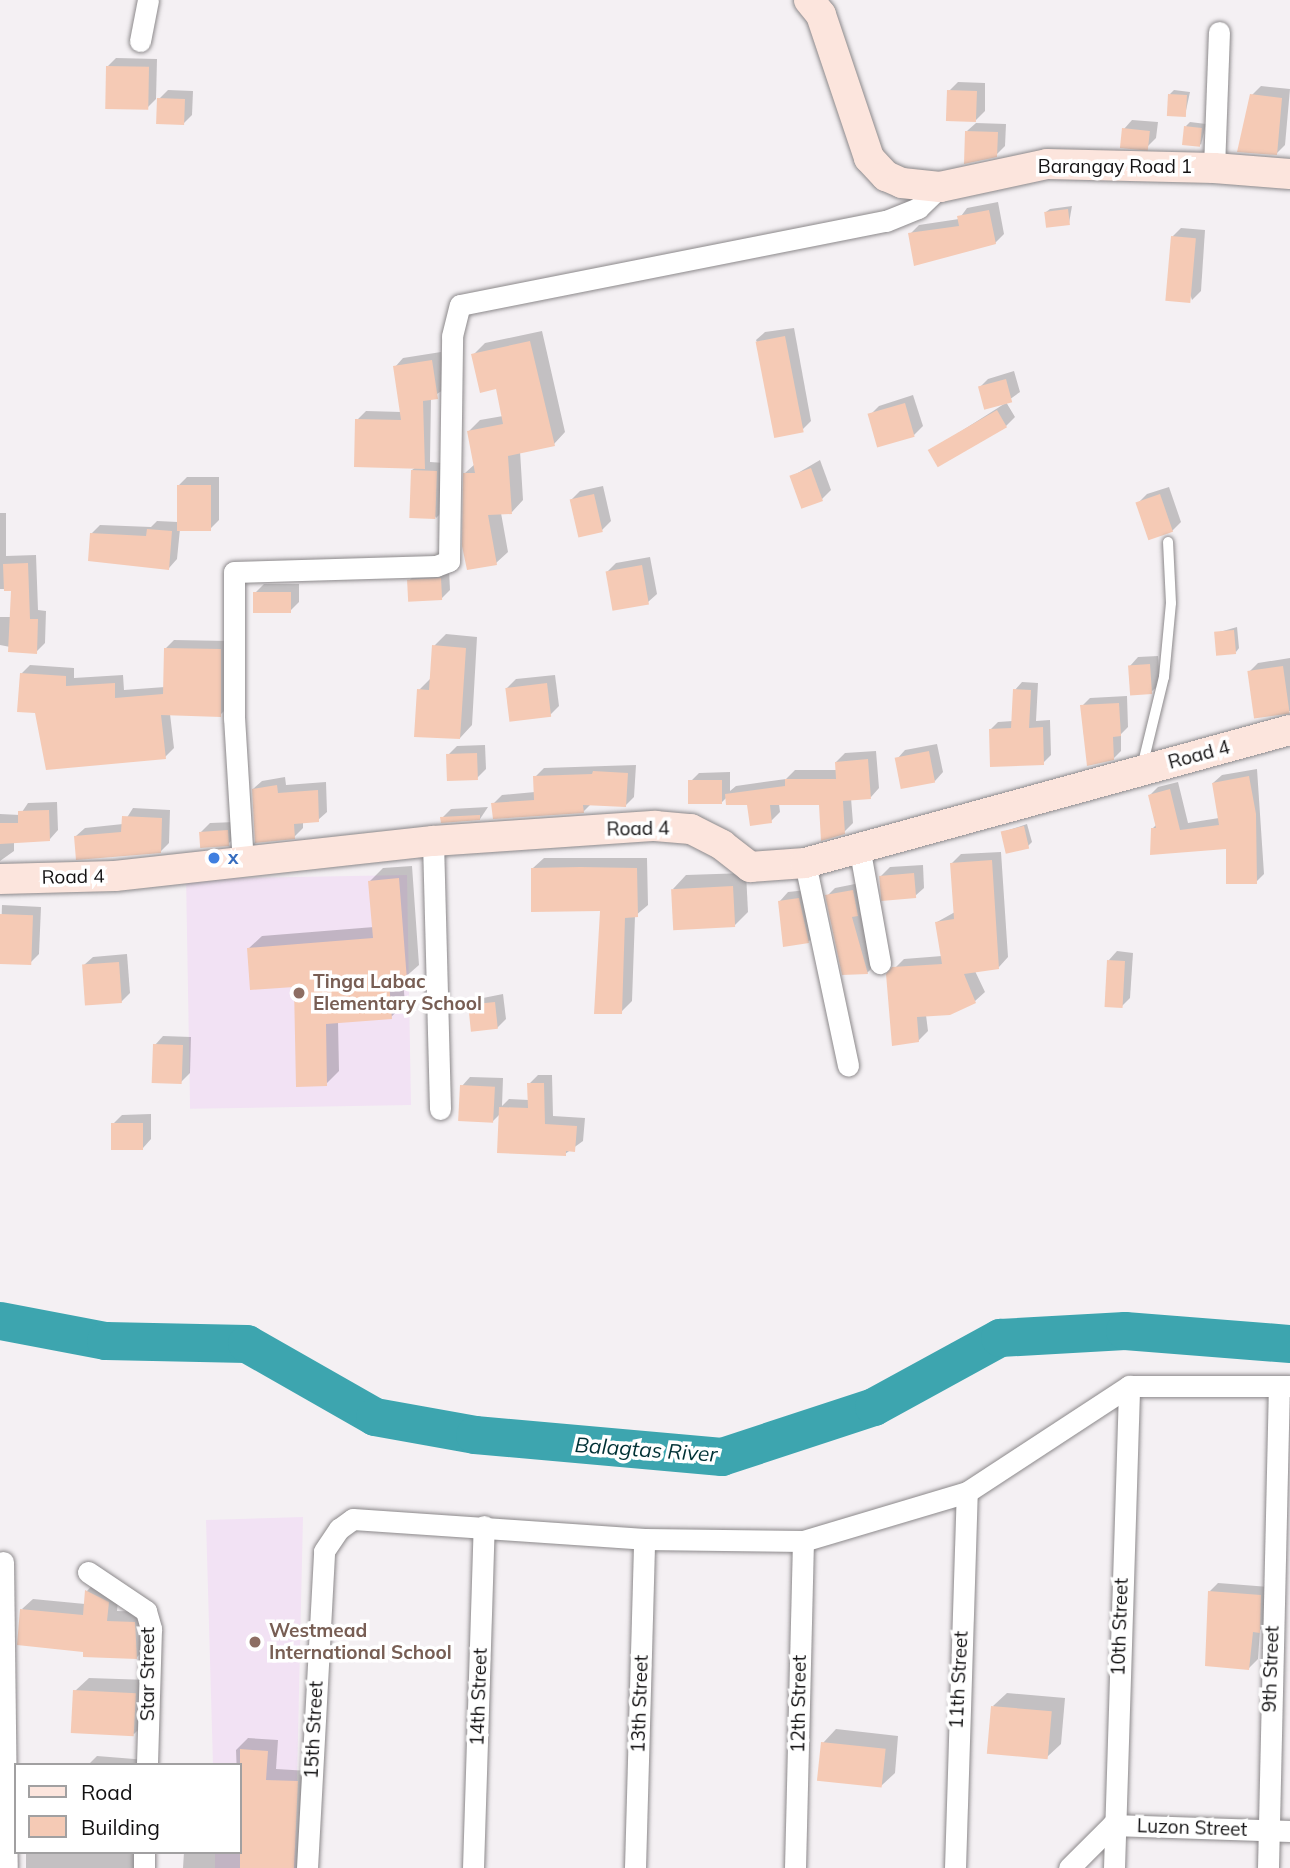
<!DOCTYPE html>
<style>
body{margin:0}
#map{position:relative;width:1290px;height:1868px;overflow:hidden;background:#f4f0f3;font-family:Mulish,sans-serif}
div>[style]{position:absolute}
.education>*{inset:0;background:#f2e2f4;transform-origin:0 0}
.shadow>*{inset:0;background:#0003;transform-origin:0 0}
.river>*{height:38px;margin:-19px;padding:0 19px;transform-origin:19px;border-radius:19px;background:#3da5af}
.building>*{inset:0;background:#f5cab5;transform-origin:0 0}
.roads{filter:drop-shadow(0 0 2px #8c898b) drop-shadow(0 0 2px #8c898b)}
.lane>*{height:10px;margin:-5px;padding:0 5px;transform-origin:5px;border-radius:5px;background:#fff}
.street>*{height:21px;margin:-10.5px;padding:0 10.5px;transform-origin:10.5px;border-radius:10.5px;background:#fff}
.secondary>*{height:30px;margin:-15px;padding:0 15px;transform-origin:15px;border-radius:15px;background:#fce5dd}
.dots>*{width:19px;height:19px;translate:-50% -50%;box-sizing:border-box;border:4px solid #fff;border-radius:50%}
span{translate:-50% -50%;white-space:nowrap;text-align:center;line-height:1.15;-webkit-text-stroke:7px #fff;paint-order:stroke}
.street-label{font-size:19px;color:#131213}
.shop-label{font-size:19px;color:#366cbe;font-weight:700}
.left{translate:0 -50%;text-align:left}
.education-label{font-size:19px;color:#785e54;font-weight:700}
.water-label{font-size:21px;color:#003135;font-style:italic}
.legend{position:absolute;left:14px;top:1763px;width:228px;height:91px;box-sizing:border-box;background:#fff;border:2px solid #a1a0a1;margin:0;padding:9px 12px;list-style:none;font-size:21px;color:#131213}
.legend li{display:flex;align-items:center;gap:14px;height:35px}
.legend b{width:35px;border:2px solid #a1a0a1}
</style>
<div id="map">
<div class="education">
<i style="left:407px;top:875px;width:230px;height:221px;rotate:89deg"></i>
<i style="clip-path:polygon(303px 1517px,295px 1868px,215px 1868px,215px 1852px,240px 1852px,240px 1765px,213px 1765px,206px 1520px)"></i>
</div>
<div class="shadow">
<i style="clip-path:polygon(116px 58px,157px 59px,156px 99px,147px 108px,107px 67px)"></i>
<i style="clip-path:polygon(958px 82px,985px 83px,985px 111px,976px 120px,949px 91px)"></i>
<i style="clip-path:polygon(1261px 86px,1290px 89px,1285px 145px,1276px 154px,1239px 151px,1252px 95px)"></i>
<i style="clip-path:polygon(168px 90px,193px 91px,192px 115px,183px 124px,159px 99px)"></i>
<i style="clip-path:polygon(1174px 90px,1190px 92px,1185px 115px,1170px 94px)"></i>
<i style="clip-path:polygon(1132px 120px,1158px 122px,1156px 138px,1147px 147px,1124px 129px)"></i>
<i style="clip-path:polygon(1190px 122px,1206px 124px,1201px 145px,1186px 126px)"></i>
<i style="clip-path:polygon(976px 123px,1006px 124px,1005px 146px,996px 155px,967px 131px)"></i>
<i style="clip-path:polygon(998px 202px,1004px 234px,995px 243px,915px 264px,910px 234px,919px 225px,959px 219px,967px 208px)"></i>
<i style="clip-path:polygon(1072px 206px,1069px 223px,1046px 212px,1050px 209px)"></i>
<i style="clip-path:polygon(1181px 228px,1205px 230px,1201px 291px,1192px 300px,1172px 237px)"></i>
<i style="clip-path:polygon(794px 328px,811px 421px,802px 430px,756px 340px,765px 332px)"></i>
<i style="clip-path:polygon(542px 331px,565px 432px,554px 444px,520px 451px,523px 500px,512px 512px,501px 513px,508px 552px,496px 563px,465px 473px,475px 464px,468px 432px,480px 420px,503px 416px,497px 387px,473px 355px,485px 343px)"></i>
<i style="clip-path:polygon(441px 352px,446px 388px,431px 398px,430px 462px,445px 463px,445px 509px,436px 518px,412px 470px,416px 467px,357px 420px,366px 411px,401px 412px,395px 367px,403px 358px)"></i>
<i style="clip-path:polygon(1014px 371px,1020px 392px,1006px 402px,1015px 417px,1006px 426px,930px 451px,1004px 404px,980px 387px,988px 379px)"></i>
<i style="clip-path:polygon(913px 395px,923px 426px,914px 435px,870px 415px,879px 406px)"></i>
<i style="clip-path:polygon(820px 460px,831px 490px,822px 499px,791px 477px)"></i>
<i style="clip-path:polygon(187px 477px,219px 477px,219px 520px,210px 529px,180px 529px,177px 559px,169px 568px,91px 534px,100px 525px,151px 527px,157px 521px,178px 522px,178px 486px)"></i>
<i style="clip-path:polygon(603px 486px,611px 521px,602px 530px,571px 500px,580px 491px)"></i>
<i style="clip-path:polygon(1169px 487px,1181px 522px,1172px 531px,1138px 503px,1147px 494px)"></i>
<i style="clip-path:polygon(0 513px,6px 513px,6px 556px,36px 555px,38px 610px,46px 611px,45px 643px,36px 652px,0 645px,0 617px,11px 617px,12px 589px,0 589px)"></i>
<i style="clip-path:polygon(650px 557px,657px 594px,648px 602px,607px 572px,616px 563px)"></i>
<i style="clip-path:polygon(449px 570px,450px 590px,441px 599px,409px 581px,417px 572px)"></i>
<i style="clip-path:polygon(264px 584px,299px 584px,299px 602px,290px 611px,255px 593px)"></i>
<i style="clip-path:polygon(1237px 627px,1239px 648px,1236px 652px,1216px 633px)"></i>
<i style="clip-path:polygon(446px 634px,477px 637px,472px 725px,460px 738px,419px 690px,431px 678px,434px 646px)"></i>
<i style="clip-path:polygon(174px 640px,229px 641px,229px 706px,220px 715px,170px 714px,174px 748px,165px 757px,36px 711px,21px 674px,30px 665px,74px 668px,74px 678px,123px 675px,124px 690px,165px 687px,165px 649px)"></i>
<i style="clip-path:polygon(1158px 656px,1160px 684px,1151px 692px,1130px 666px,1138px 657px)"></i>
<i style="clip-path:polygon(1290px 658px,1290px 711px,1289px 711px,1249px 672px,1258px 663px)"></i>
<i style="clip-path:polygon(555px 675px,559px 706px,550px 715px,507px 688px,516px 679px)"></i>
<i style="clip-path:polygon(1022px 682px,1038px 683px,1036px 721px,1050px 720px,1051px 755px,1043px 763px,990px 730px,998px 722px,1013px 721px,1015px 690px)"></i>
<i style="clip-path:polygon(1127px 696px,1128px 727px,1121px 734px,1121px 751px,1113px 759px,1084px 736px,1082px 706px,1090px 698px)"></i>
<i style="clip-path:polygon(937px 744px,943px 772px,935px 781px,897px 759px,905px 750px)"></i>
<i style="clip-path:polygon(485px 745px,486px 769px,477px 778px,448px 755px,457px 746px)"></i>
<i style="clip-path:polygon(876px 751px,879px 788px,871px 797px,851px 798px,853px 823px,844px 832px,821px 804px,779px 804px,780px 812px,771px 821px,749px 803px,727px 797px,722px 802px,690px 782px,699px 773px,730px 772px,730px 791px,736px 786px,786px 779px,795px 770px,837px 770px,836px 762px,845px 753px)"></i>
<i style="clip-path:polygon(636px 765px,634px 797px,626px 805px,591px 804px,583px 812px,493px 804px,502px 795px,535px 792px,535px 777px,544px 768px)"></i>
<i style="clip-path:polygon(1257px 769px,1264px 874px,1256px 882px,1227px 847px,1152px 829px,1157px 824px,1150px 795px,1158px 787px,1178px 782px,1188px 823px,1219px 818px,1213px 783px,1222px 775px)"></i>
<i style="clip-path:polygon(285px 777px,286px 785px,326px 782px,327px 812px,318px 820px,303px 821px,303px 828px,294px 837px,253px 789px,262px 781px)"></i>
<i style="clip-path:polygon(57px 802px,58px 830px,50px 839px,14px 841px,14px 851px,0 861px,0 814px,20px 815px,28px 803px)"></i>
<i style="clip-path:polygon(488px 807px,480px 819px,442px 818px,451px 809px)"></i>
<i style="clip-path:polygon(133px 808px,170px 810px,169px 843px,160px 852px,76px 836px,85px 828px,123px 824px)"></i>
<i style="clip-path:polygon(236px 822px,237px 835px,228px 844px,201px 832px,210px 823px)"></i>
<i style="clip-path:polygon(1027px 824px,1032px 842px,1028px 846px,1003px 832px)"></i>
<i style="clip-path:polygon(1001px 852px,1008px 957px,999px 967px,975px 971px,985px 992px,975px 1001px,926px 1015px,928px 1031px,918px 1041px,888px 975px,904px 959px,942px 956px,937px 922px,955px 912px,952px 863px,961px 854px)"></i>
<i style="clip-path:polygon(544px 858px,647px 858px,648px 905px,635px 916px,632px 1001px,621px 1012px,602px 909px,533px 868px)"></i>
<i style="clip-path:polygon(923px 865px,924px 888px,915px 896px,881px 876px,890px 867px)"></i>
<i style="clip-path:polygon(412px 866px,419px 965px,403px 979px,405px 1004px,391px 1017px,338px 1021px,339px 1071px,326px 1084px,295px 985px,248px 949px,262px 936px,374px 927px,370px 881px,383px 868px)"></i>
<i style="clip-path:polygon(746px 873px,748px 912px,734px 926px,673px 889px,686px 875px)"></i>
<i style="clip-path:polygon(860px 883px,865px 907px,860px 911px,875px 965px,867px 973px,827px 896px,835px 888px)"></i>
<i style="clip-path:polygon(807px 890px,817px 933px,808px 942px,780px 901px,788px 892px)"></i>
<i style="clip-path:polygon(2px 905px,41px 907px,39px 954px,30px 963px,0 962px)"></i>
<i style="clip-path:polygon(1117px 951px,1133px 953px,1130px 998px,1121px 1007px,1109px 960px)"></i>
<i style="clip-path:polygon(127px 954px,130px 993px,121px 1002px,84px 965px,93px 957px)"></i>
<i style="clip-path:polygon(503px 994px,506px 1019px,497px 1028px,470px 1008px,478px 999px)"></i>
<i style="clip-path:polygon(163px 1036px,191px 1037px,190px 1073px,181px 1082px,155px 1045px)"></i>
<i style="clip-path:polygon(538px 1075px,552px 1075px,553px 1116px,585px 1118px,583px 1141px,565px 1154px,500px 1114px,493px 1121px,462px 1086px,470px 1077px,503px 1078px,502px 1106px,509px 1099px,529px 1100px,529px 1084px)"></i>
<i style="clip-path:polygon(151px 1114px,151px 1139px,143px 1148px,113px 1124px,122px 1115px)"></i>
<i style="clip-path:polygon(97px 1580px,119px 1591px,117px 1611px,145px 1612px,147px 1647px,136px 1658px,85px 1650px,22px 1609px,33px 1599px,85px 1604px,87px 1591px)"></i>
<i style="clip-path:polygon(1218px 1583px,1269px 1587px,1268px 1622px,1260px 1630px,1258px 1659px,1249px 1668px,1209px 1592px)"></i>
<i style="clip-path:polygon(89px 1678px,149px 1680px,148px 1720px,134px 1734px,75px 1691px)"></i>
<i style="clip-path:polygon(1007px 1693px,1065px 1698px,1061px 1744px,1047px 1757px,993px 1706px)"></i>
<i style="clip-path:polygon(836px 1729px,898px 1736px,895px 1773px,881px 1786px,823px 1743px)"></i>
<i style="clip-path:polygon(248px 1738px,278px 1740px,276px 1769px,309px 1771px,314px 1868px,183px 1868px,184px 1852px,240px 1852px,236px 1750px)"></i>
<i style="clip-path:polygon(97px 1756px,147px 1760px,150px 1765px,88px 1765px)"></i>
<i style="left:26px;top:1852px;width:116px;height:17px"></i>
</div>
<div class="river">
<i style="left:0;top:1321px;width:108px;rotate:10.7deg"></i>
<i style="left:106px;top:1341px;width:141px;rotate:1.2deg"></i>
<i style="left:247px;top:1344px;width:147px;rotate:29.7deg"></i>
<i style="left:375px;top:1417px;width:102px;rotate:10.2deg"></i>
<i style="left:475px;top:1435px;width:248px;rotate:5.1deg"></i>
<i style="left:722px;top:1457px;width:160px;rotate:-18.2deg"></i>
<i style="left:874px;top:1407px;width:144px;rotate:-28.7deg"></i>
<i style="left:1000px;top:1338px;width:125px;rotate:-3.2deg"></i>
<i style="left:1125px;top:1331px;width:166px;rotate:4.5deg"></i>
</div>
<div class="building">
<i style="left:106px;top:66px;width:43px;height:43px;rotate:1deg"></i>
<i style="left:947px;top:90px;width:30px;height:31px;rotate:2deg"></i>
<i style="left:1168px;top:94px;width:19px;height:22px;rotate:3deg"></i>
<i style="clip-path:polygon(1250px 94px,1282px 98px,1277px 155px,1237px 152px)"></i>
<i style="left:157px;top:98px;width:28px;height:26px;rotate:2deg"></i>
<i style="left:1184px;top:126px;width:18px;height:19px;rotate:6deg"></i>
<i style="left:1122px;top:128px;width:28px;height:20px;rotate:6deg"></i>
<i style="clip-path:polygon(965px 131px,998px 132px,997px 157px,964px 164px)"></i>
<i style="left:1068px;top:209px;width:16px;height:24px;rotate:83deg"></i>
<i style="clip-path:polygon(989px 210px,996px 244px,914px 266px,908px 233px,959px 226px,957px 216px)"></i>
<i style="left:1171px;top:236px;width:25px;height:65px;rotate:5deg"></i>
<i style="left:785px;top:336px;width:98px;height:30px;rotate:79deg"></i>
<i style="clip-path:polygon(530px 341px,555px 446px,508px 456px,512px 514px,488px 515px,497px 565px,467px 570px,462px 546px,463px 473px,475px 473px,467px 431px,503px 424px,496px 389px,480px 393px,471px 354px)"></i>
<i style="clip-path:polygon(432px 360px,438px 399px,423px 401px,425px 469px,354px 467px,355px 419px,401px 420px,393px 366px)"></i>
<i style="left:1006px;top:379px;width:24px;height:29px;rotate:75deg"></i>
<i style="left:905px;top:403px;width:35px;height:39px;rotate:74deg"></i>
<i style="left:997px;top:410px;width:20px;height:80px;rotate:60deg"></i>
<i style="left:811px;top:468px;width:35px;height:23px;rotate:70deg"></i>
<i style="left:411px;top:470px;width:26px;height:48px;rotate:2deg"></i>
<i style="left:177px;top:485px;width:34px;height:46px"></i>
<i style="left:594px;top:494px;width:39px;height:25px;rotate:77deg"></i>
<i style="left:1160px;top:494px;width:40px;height:26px;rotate:71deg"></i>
<i style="clip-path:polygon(147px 529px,172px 531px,169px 570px,88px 561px,90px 533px,146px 536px)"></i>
<i style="clip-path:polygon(28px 563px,30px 619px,38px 619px,37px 654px,8px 652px,11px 591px,4px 591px,3px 564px)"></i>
<i style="left:642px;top:565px;width:40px;height:37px;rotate:80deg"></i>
<i style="left:441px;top:578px;width:22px;height:34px;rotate:87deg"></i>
<i style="left:253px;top:592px;width:38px;height:21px"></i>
<i style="left:1234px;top:630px;width:24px;height:20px;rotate:85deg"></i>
<i style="clip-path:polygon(432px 645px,466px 648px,460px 739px,414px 737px,417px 689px,429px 690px)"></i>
<i style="clip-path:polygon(164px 648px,221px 649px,221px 717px,161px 715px,166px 759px,46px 770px,35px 713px,17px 712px,20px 673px,66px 676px,66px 686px,115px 683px,115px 698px,163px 694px)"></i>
<i style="left:1150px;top:664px;width:30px;height:22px;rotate:86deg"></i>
<i style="left:1283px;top:666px;width:48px;height:36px;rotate:82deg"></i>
<i style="left:547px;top:683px;width:34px;height:42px;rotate:83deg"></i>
<i style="clip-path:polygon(1013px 689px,1031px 690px,1029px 728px,1043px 727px,1044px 765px,990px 767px,989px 729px,1011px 728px)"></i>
<i style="clip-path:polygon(1119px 703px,1121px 736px,1113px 737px,1114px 760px,1087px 766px,1080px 705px)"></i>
<i style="left:929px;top:751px;width:32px;height:35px;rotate:79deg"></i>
<i style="left:477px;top:753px;width:27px;height:31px;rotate:88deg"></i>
<i style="clip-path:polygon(868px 759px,871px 799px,843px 801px,845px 834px,821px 841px,819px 805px,770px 805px,772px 823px,750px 826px,747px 805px,726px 805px,725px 794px,785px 786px,785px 779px,836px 779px,835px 762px)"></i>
<i style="clip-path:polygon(593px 771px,628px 773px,626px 807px,583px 805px,584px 813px,493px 819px,491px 803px,534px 800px,533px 776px,592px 774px)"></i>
<i style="clip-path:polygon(1249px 776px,1256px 814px,1257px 884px,1226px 884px,1226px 849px,1150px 855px,1151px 828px,1156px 828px,1148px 795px,1170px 789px,1180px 830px,1219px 825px,1212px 783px)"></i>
<i style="left:722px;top:780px;width:24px;height:34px;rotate:90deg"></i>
<i style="clip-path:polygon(277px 785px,278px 793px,318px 790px,319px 822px,294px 824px,295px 839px,255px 843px,252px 789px)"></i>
<i style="clip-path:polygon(49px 810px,50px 841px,0 844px,0 823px,18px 823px,18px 811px)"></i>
<i style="clip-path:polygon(480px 815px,480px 820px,441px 823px,440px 817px)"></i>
<i style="clip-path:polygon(122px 816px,162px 818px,161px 853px,76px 860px,74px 836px,121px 832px)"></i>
<i style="left:1024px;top:826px;width:23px;height:24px;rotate:77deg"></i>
<i style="left:228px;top:830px;width:16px;height:29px;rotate:86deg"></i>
<i style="clip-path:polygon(992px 860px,999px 969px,964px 974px,976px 1003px,950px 1015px,917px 1017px,919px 1042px,892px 1046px,886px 974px,892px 967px,942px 964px,935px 922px,954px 919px,950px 863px)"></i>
<i style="clip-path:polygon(580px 867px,637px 868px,638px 917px,625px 918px,622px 1014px,594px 1014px,600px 911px,531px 912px,531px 868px)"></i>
<i style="left:914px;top:873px;width:25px;height:35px;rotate:85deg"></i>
<i style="clip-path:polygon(399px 878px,407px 980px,389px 982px,392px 1019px,326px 1024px,327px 1086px,296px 1087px,294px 987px,250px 990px,247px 948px,373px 938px,368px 881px)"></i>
<i style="left:733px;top:886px;width:41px;height:62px;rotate:87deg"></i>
<i style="clip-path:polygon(853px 890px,858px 916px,852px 917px,868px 974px,842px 975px,825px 895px)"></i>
<i style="clip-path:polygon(799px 898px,809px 943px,783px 947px,778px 901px)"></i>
<i style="left:0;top:914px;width:33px;height:50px;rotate:2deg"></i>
<i style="left:1107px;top:960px;width:18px;height:47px;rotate:3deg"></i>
<i style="left:119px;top:962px;width:41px;height:37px;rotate:86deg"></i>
<i style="left:495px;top:1002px;width:27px;height:27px;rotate:84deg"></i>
<i style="left:153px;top:1044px;width:30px;height:39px;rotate:2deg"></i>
<i style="clip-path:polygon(527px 1083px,544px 1083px,545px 1124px,577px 1126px,575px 1152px,566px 1151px,566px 1156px,497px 1153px,499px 1107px,528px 1108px)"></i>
<i style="left:460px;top:1085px;width:35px;height:36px;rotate:3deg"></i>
<i style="left:111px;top:1123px;width:32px;height:27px"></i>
<i style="clip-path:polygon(85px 1590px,109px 1602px,107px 1621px,135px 1622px,137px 1659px,83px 1657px,83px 1652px,17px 1645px,20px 1609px,83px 1615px)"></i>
<i style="clip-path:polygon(1208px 1591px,1261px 1595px,1260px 1633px,1253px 1632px,1249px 1670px,1205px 1666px)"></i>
<i style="left:73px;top:1690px;width:63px;height:43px;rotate:3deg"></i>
<i style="left:991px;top:1706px;width:61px;height:48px;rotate:5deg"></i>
<i style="left:821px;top:1742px;width:65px;height:39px;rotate:6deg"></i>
<i style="clip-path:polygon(240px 1749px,268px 1751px,266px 1780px,298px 1781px,294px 1868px,240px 1868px)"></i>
</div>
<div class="roads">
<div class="lane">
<i style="left:1142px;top:767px;width:93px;rotate:-76.3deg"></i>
<i style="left:1164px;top:677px;width:74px;rotate:-84.6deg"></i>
<i style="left:1171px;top:603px;width:61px;rotate:-92.8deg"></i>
</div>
<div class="street">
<i style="left:140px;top:41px;width:42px;rotate:-79deg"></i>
<i style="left:1214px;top:168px;width:136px;rotate:-87.9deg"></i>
<i style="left:433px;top:841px;width:268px;rotate:88.5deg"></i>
<i style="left:859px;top:846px;width:119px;rotate:79.8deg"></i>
<i style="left:805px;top:863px;width:207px;rotate:78deg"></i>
<i style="left:243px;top:864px;width:146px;rotate:-93.5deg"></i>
<i style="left:234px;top:718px;width:146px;rotate:-90deg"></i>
<i style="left:234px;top:572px;width:202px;rotate:-1.7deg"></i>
<i style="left:436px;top:566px;width:14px;rotate:-21deg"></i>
<i style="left:449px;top:561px;width:225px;rotate:-89.2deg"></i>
<i style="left:452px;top:336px;width:32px;rotate:-76deg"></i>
<i style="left:460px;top:305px;width:434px;rotate:-11.2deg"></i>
<i style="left:886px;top:221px;width:35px;rotate:-22deg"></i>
<i style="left:918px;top:208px;width:30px;rotate:-44deg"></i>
<i style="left:3px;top:1562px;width:306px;rotate:89.3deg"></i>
<i style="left:88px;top:1572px;width:70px;rotate:33.9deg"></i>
<i style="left:146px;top:1611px;width:19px;rotate:74deg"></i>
<i style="left:151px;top:1629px;width:136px;rotate:91.7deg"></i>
<i style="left:144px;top:1868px;width:16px;rotate:-90deg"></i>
<i style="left:307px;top:1868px;width:317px;rotate:-86.9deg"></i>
<i style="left:324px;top:1551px;width:27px;rotate:-56deg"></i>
<i style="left:339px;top:1529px;width:17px;rotate:-36deg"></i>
<i style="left:353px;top:1519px;width:292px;rotate:3.9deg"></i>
<i style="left:644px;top:1539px;width:159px;rotate:0.7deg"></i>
<i style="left:803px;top:1541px;width:171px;rotate:-16.6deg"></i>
<i style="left:967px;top:1492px;width:194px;rotate:-33.2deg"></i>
<i style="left:1129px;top:1386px;width:161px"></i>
<i style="left:473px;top:1868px;width:342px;rotate:-88.2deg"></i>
<i style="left:635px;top:1868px;width:329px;rotate:-88.4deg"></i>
<i style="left:795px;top:1868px;width:327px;rotate:-88.6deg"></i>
<i style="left:955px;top:1868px;width:376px;rotate:-88.2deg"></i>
<i style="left:1069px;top:1868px;width:61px;rotate:-45deg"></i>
<i style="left:1112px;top:1825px;width:178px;rotate:1.9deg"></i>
<i style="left:1114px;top:1868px;width:482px;rotate:-88.2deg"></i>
<i style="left:1268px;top:1868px;width:482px;rotate:-88.7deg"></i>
</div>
<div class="secondary">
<i style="left:809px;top:0;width:19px;rotate:51deg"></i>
<i style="left:821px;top:15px;width:151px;rotate:71.4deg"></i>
<i style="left:869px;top:158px;width:25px;rotate:47deg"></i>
<i style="left:886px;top:176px;width:17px;rotate:24deg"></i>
<i style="left:902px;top:183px;width:38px;rotate:6deg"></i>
<i style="left:940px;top:187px;width:109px;rotate:-12.1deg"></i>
<i style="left:1047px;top:164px;width:167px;rotate:1.4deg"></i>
<i style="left:1214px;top:168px;width:76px;rotate:4.5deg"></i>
<i style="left:0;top:879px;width:115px;rotate:-1.5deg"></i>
<i style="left:115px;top:876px;width:320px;rotate:-6.3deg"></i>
<i style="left:433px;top:841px;width:223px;rotate:-3.9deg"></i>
<i style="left:655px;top:826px;width:36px;rotate:5deg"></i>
<i style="left:691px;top:829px;width:35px;rotate:27deg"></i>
<i style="left:722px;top:845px;width:36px;rotate:38deg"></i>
<i style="left:750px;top:867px;width:55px;rotate:-4.2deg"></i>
<i style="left:805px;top:863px;width:503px;rotate:-15.34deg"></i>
</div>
</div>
<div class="dots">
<i style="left:214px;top:858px;background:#3f7fe0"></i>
<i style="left:299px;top:993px;background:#8d6e63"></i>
<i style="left:255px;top:1642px;background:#8d6e63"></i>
</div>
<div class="street-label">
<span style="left:1115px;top:167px">Barangay Road 1</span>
<span style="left:1199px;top:755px;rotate:-15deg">Road 4</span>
<span style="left:638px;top:829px;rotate:-1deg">Road 4</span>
<span style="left:73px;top:877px;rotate:-1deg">Road 4</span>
<span style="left:1120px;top:1627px;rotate:-88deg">10th Street</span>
<span style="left:1271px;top:1669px;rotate:-88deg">9th Street</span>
<span style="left:148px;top:1674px;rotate:-90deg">Star Street</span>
<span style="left:959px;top:1680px;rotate:-87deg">11th Street</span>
<span style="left:479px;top:1697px;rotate:-88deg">14th Street</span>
<span style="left:640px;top:1704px;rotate:-88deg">13th Street</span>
<span style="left:799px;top:1704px;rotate:-89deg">12th Street</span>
<span style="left:314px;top:1730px;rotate:-87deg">15th Street</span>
<span style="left:1192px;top:1828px;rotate:2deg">Luzon Street</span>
</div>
<div class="shop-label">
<span class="left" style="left:228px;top:858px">x</span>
</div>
<div class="education-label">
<span class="left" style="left:313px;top:993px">Tinga Labac<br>Elementary School</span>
<span class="left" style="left:269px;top:1642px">Westmead<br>International School</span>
</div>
<div class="water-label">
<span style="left:646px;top:1449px;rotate:4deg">Balagtas River</span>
</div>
<ul class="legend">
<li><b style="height:9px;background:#fce5dd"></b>Road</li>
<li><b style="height:19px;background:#f5cab5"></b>Building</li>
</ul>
</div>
